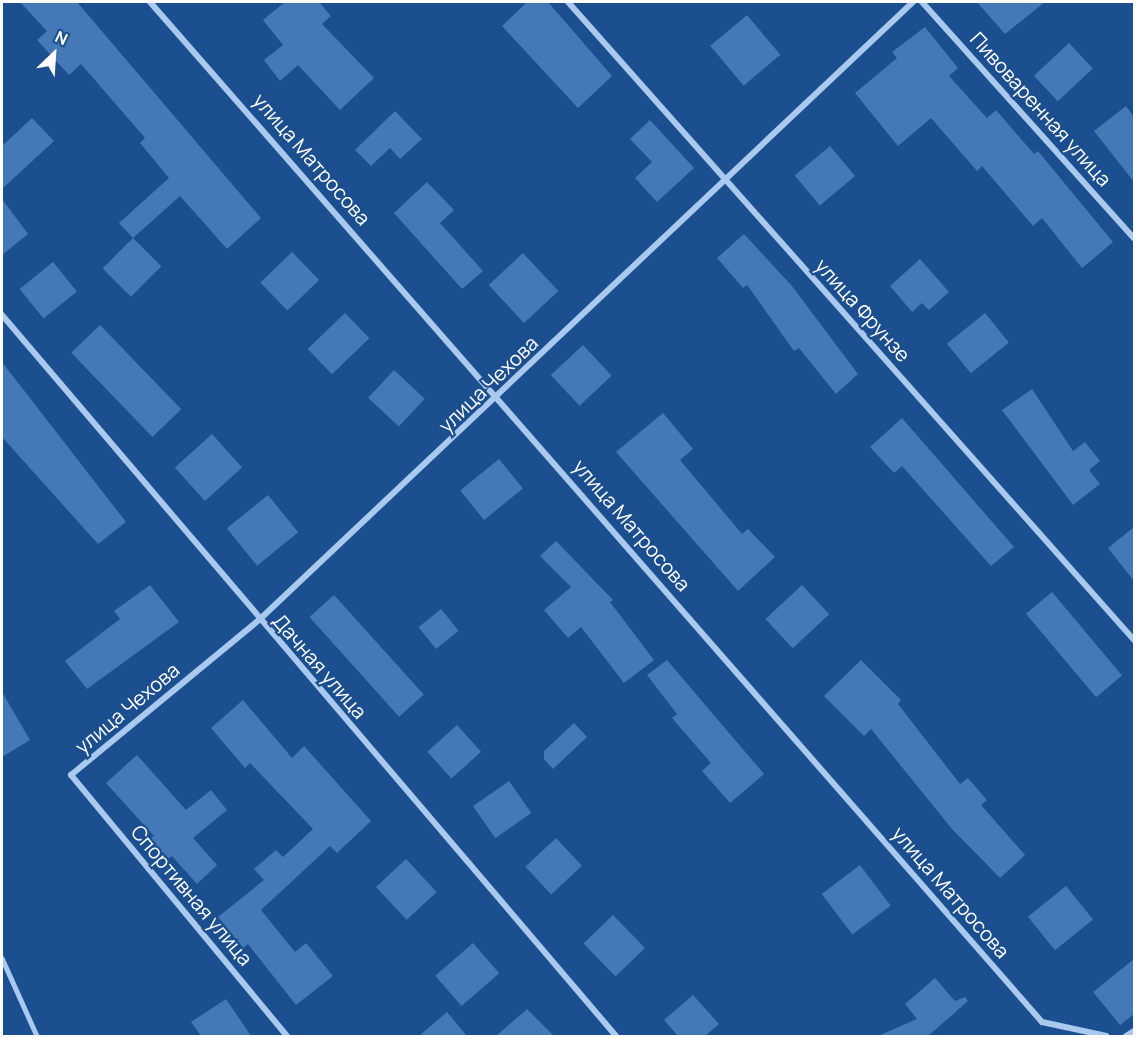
<!DOCTYPE html>
<meta charset="utf-8">
<style>
body{margin:0}
#map{position:relative;width:1136px;height:1038px;overflow:hidden;background:#1b4f8f;font-family:Manrope,sans-serif}
div>[style]{position:absolute}
.building>*{inset:0;background:#4478b7;transform-origin:0 0}
.lane>*{height:4.5px;margin:-2.25px;padding:0 2.25px;transform-origin:2.25px;border-radius:2.25px;background:#a9c9ee}
.street>*{height:6px;margin:-3px;padding:0 3px;transform-origin:3px;border-radius:3px;background:#a9c9ee}
span{translate:-50% -50%;white-space:nowrap;text-align:center;line-height:1.15;-webkit-text-stroke:4.5px #1b4f8f;paint-order:stroke}
.street-label{font-size:20px;color:#fff}
.frame{position:absolute;inset:0;border:3px solid #fff;pointer-events:none}
.north{position:absolute;left:24px;top:24px;width:60px;height:60px;-webkit-text-stroke:4px #1b4f8f;paint-order:stroke;rotate:25deg;font-size:16px;font-weight:700;line-height:24px;text-align:center;color:#fff}
.north::after{content:'';display:block;margin:auto;width:21px;height:27px;background:#fff;clip-path:polygon(50% 0,100% 100%,50% 72%,0 100%)}
</style>
<div id="map">
<div class="building">
<i style="clip-path:polygon(20px 2px,77px 2px,261px 218px,227px 249px,180px 196px,133px 238px,119px 223px,169px 178px,140px 143px,145px 138px,81px 64px,69px 75px,37px 40px,47px 31px)"></i>
<i style="clip-path:polygon(285px 2px,319px 2px,331px 16px,322px 24px,374px 78px,340px 110px,298px 65px,280px 81px,264px 60px,283px 45px,263px 20px)"></i>
<i style="clip-path:polygon(527px 2px,548px 2px,612px 76px,578px 108px,502px 26px)"></i>
<i style="clip-path:polygon(977px 2px,1045px 2px,1005px 34px)"></i>
<i style="left:747px;top:15px;width:52px;height:48px;rotate:50deg"></i>
<i style="clip-path:polygon(925px 27px,958px 68px,949px 76px,987px 118px,996px 110px,1034px 154px,1038px 151px,1113px 242px,1082px 268px,1042px 218px,1033px 226px,982px 166px,977px 171px,931px 118px,898px 146px,855px 93px,897px 58px,892px 52px)"></i>
<i style="left:1069px;top:43px;width:35px;height:48px;rotate:47deg"></i>
<i style="clip-path:polygon(1126px 106px,1134px 117px,1134px 182px,1094px 131px)"></i>
<i style="clip-path:polygon(395px 111px,422px 139px,400px 159px,390px 148px,371px 166px,355px 150px)"></i>
<i style="clip-path:polygon(32px 118px,54px 141px,2px 189px,2px 146px)"></i>
<i style="clip-path:polygon(650px 120px,694px 168px,657px 202px,635px 178px,652px 162px,630px 139px)"></i>
<i style="left:830px;top:146px;width:39px;height:46px;rotate:50deg"></i>
<i style="clip-path:polygon(427px 182px,454px 210px,440px 223px,483px 271px,462px 289px,394px 213px)"></i>
<i style="clip-path:polygon(2px 199px,28px 234px,2px 255px)"></i>
<i style="clip-path:polygon(744px 234px,792px 286px,858px 374px,836px 394px,799px 348px,794px 351px,747px 285px,743px 288px,717px 258px)"></i>
<i style="left:133px;top:238px;width:40px;height:43px;rotate:45deg"></i>
<i style="left:292px;top:252px;width:39px;height:44px;rotate:46deg"></i>
<i style="left:523px;top:253px;width:52px;height:47px;rotate:47deg"></i>
<i style="clip-path:polygon(920px 259px,949px 292px,929px 310px,922px 303px,912px 312px,890px 286px)"></i>
<i style="left:53px;top:262px;width:38px;height:43px;rotate:51deg"></i>
<i style="left:345px;top:313px;width:35px;height:52px;rotate:46deg"></i>
<i style="left:985px;top:313px;width:38px;height:49px;rotate:51deg"></i>
<i style="left:100px;top:325px;width:117px;height:40px;rotate:46deg"></i>
<i style="left:583px;top:345px;width:42px;height:44px;rotate:47deg"></i>
<i style="clip-path:polygon(2px 362px,126px 522px,98px 544px,2px 437px)"></i>
<i style="left:394px;top:370px;width:42px;height:38px;rotate:43deg"></i>
<i style="clip-path:polygon(1032px 389px,1073px 451px,1085px 442px,1100px 461px,1089px 470px,1100px 484px,1073px 505px,1002px 410px)"></i>
<i style="clip-path:polygon(663px 413px,693px 449px,680px 460px,742px 534px,748px 529px,775px 557px,738px 591px,616px 452px)"></i>
<i style="clip-path:polygon(902px 418px,1014px 547px,991px 566px,902px 466px,894px 473px,870px 447px)"></i>
<i style="left:212px;top:434px;width:45px;height:50px;rotate:48deg"></i>
<i style="left:499px;top:459px;width:38px;height:50px;rotate:51deg"></i>
<i style="left:268px;top:495px;width:48px;height:53px;rotate:51deg"></i>
<i style="clip-path:polygon(1134px 527px,1134px 581px,1108px 548px)"></i>
<i style="clip-path:polygon(556px 541px,613px 600px,610px 602px,654px 660px,624px 683px,581px 627px,568px 638px,544px 610px,571px 587px,540px 556px)"></i>
<i style="clip-path:polygon(150px 585px,179px 622px,87px 689px,65px 661px,120px 619px,114px 611px)"></i>
<i style="left:802px;top:585px;width:40px;height:50px;rotate:47deg"></i>
<i style="left:1052px;top:592px;width:109px;height:34px;rotate:50deg"></i>
<i style="left:334px;top:595px;width:134px;height:33px;rotate:48deg"></i>
<i style="left:441px;top:609px;width:28px;height:29px;rotate:51deg"></i>
<i style="clip-path:polygon(667px 660px,764px 774px,730px 803px,702px 771px,711px 763px,672px 718px,677px 714px,647px 675px)"></i>
<i style="clip-path:polygon(861px 660px,901px 700px,898px 704px,960px 784px,968px 778px,987px 800px,981px 805px,1025px 855px,1000px 878px,952px 829px,871px 729px,864px 736px,824px 696px)"></i>
<i style="clip-path:polygon(2px 692px,30px 740px,2px 757px)"></i>
<i style="clip-path:polygon(243px 700px,292px 758px,304px 746px,371px 821px,337px 853px,330px 846px,261px 910px,295px 952px,306px 943px,333px 976px,296px 1005px,248px 944px,243px 948px,218px 917px,264px 880px,254px 869px,276px 850px,283px 857px,313px 829px,250px 763px,245px 768px,211px 728px)"></i>
<i style="clip-path:polygon(574px 723px,587px 737px,553px 769px,544px 759px,544px 751px)"></i>
<i style="left:457px;top:725px;width:36px;height:40px;rotate:48deg"></i>
<i style="clip-path:polygon(137px 755px,186px 810px,211px 790px,227px 810px,193px 838px,217px 865px,197px 884px,172px 856px,166px 860px,151px 838px,154px 836px,106px 783px)"></i>
<i style="left:509px;top:781px;width:39px;height:44px;rotate:55deg"></i>
<i style="left:556px;top:838px;width:38px;height:42px;rotate:47deg"></i>
<i style="left:406px;top:859px;width:45px;height:41px;rotate:47deg"></i>
<i style="left:860px;top:865px;width:51px;height:48px;rotate:53deg"></i>
<i style="left:1066px;top:886px;width:43px;height:49px;rotate:51deg"></i>
<i style="left:613px;top:915px;width:46px;height:41px;rotate:46deg"></i>
<i style="left:473px;top:943px;width:40px;height:50px;rotate:49deg"></i>
<i style="clip-path:polygon(1134px 959px,1134px 1014px,1120px 1025px,1093px 992px)"></i>
<i style="clip-path:polygon(935px 978px,955px 1001px,965px 997px,968px 1001px,928px 1036px,878px 1036px,917px 1019px,905px 1004px)"></i>
<i style="clip-path:polygon(693px 995px,719px 1024px,705px 1036px,678px 1036px,664px 1020px)"></i>
<i style="clip-path:polygon(226px 999px,251px 1036px,201px 1036px,191px 1022px)"></i>
<i style="clip-path:polygon(527px 1009px,554px 1036px,496px 1036px)"></i>
<i style="clip-path:polygon(447px 1012px,467px 1036px,419px 1036px)"></i>
</div>
<div class="lane">
<i style="left:2px;top:958px;width:85px;rotate:65.8deg"></i>
</div>
<div class="street">
<i style="left:150px;top:2px;width:1355px;rotate:48.83deg"></i>
<i style="left:1042px;top:1022px;width:66px;rotate:12.2deg"></i>
<i style="left:568px;top:2px;width:853px;rotate:48.42deg"></i>
<i style="left:922px;top:2px;width:317px;rotate:48.1deg"></i>
<i style="left:2px;top:315px;width:947px;rotate:49.58deg"></i>
<i style="left:287px;top:1036px;width:339px;rotate:-129.6deg"></i>
<i style="left:71px;top:775px;width:244px;rotate:-39.5deg"></i>
<i style="left:259px;top:620px;width:900px;rotate:-43.38deg"></i>
<i style="left:1126px;top:1036px;width:9px;rotate:-32deg"></i>
</div>
<div class="street-label">
<span style="left:1041px;top:109px;rotate:48deg">Пивоваренная улица</span>
<span style="left:312px;top:159px;rotate:49deg">улица Матросова</span>
<span style="left:863px;top:310px;rotate:48deg">улица Фрунзе</span>
<span style="left:488px;top:384px;rotate:-44deg">улица Чехова</span>
<span style="left:632px;top:525px;rotate:49deg">улица Матросова</span>
<span style="left:320px;top:666px;rotate:49deg">Дачная улица</span>
<span style="left:127px;top:708px;rotate:-40deg">улица Чехова</span>
<span style="left:951px;top:892px;rotate:49deg">улица Матросова</span>
<span style="left:192px;top:895px;rotate:50deg">Спортивная улица</span>
</div>
<div class="frame"></div>
<div class="north">N</div>
</div>
